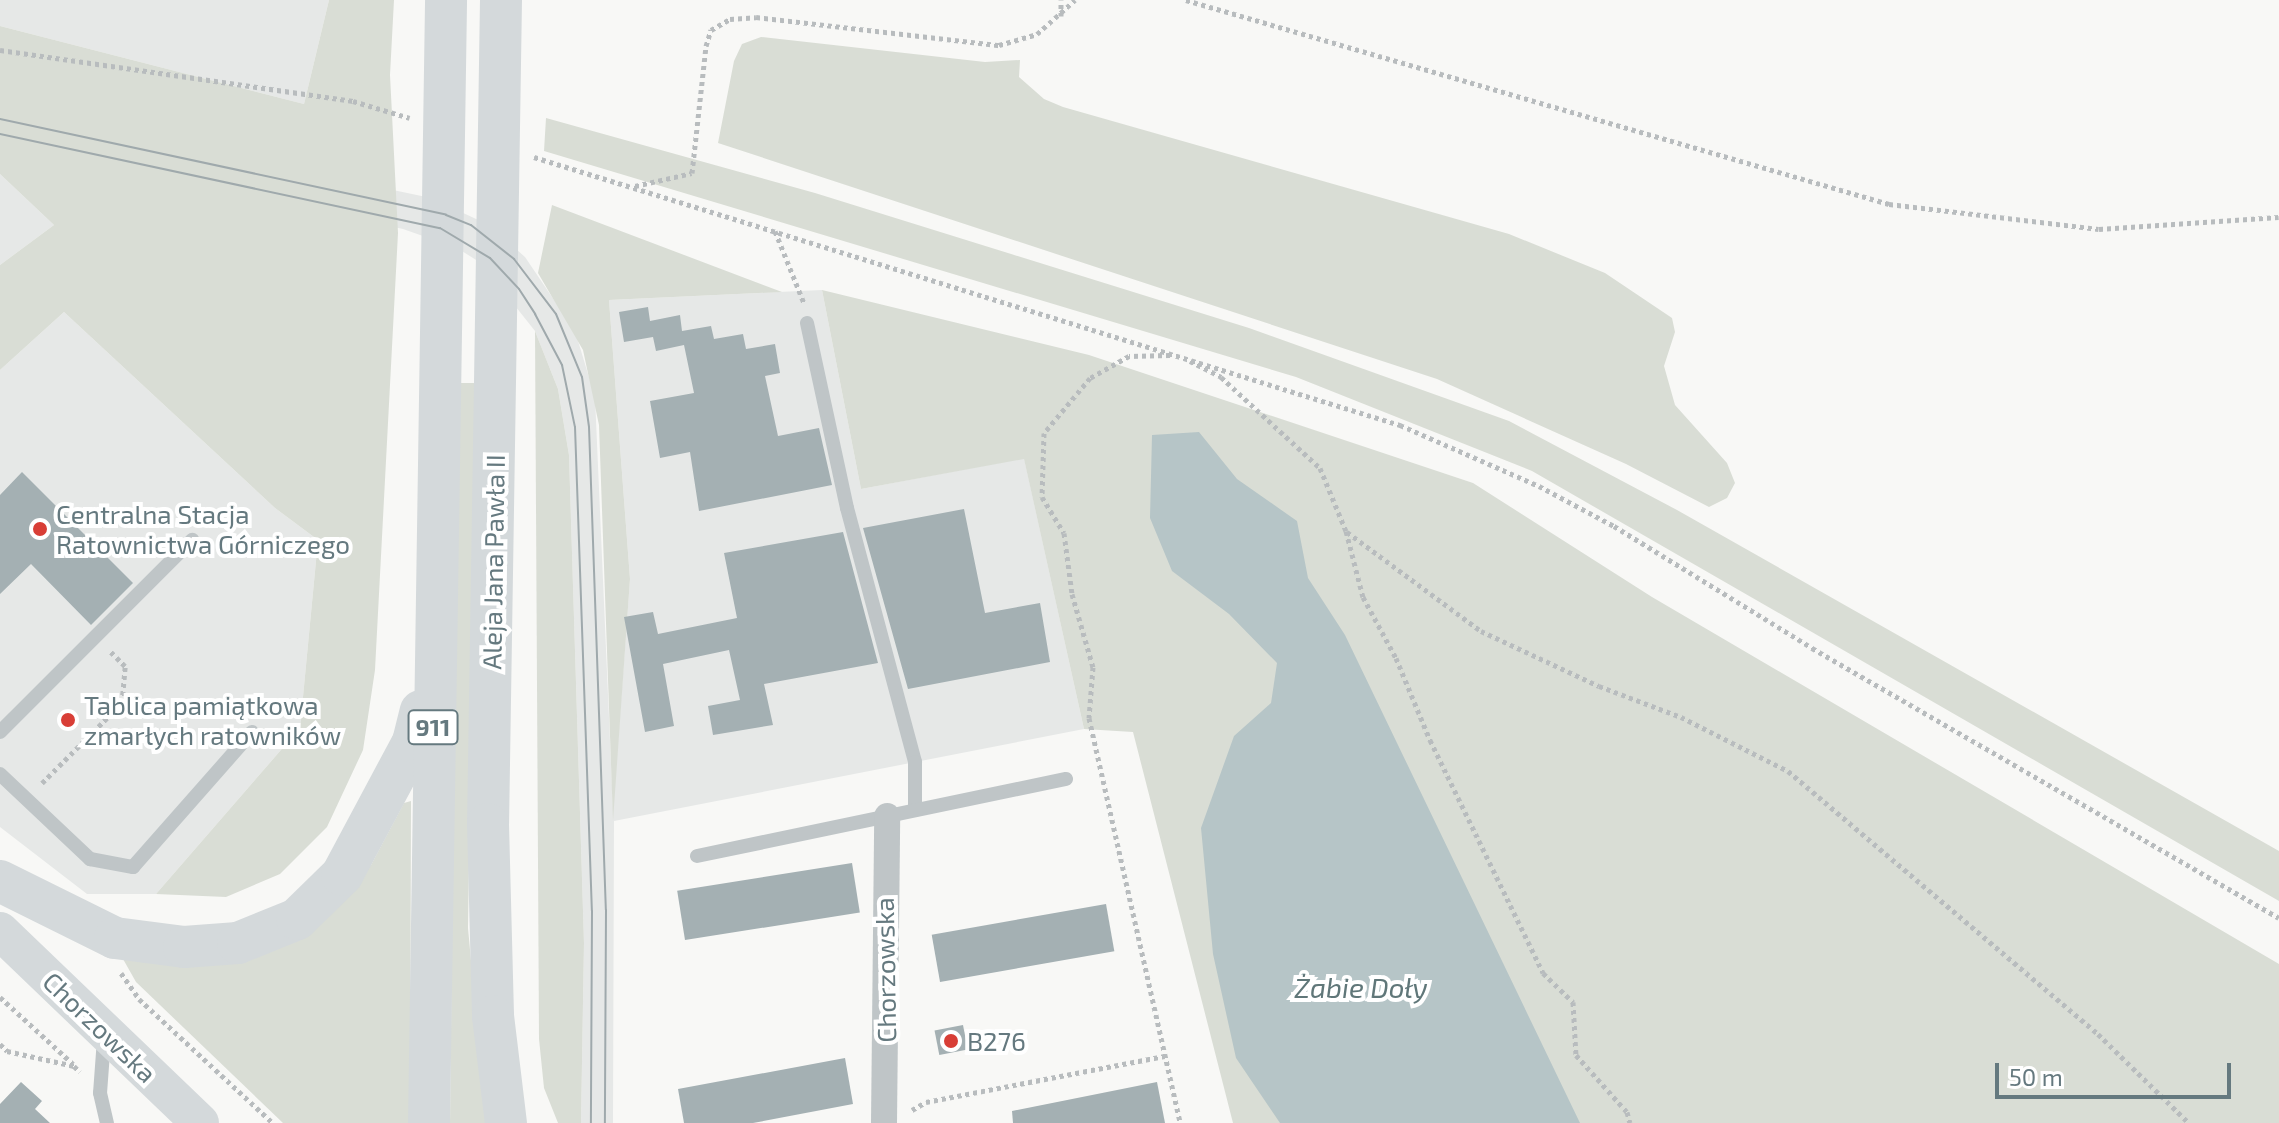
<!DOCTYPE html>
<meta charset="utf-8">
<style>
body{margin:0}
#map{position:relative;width:2279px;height:1123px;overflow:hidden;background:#f8f8f6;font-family:"Exo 2",sans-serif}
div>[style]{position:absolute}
.built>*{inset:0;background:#e6e8e7}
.green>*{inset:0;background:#d9ddd5}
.water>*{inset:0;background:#b6c5c7}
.building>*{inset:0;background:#a4b0b3;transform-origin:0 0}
.path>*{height:5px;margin-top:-2.5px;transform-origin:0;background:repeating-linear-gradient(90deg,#b8bcbe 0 4px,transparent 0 8px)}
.service>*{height:14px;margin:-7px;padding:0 7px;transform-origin:7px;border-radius:7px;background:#bfc5c7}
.minor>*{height:26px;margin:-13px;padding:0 13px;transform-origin:13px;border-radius:13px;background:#bfc5c7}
.secondary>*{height:38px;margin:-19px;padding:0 19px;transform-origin:19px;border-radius:19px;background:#d4d9db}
.primary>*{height:42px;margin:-21px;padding:0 21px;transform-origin:21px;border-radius:21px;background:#d4d9db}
.tram>*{height:2px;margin:-1px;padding:0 1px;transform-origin:1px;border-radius:1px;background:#9fa9ac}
.dots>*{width:22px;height:22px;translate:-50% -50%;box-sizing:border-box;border:4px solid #fff;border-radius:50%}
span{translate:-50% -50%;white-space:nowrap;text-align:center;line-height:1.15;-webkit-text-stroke:8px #fff;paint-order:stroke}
.shield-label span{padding:2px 6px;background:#fff;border:2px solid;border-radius:6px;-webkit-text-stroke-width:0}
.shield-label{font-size:24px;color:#65797f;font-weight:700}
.poi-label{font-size:26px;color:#65797f}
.left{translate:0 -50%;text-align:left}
.street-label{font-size:26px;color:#65797f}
.water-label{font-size:28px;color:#607779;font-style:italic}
.scale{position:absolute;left:1995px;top:1063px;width:236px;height:36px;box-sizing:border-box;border:4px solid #65797f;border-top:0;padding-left:10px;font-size:24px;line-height:28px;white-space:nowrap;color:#65797f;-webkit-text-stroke:6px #fff;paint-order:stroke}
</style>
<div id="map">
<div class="built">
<i style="clip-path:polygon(0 0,329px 0,304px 104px,0 26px)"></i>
<i style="clip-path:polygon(0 107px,431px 198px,489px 225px,525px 257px,575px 331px,595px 397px,613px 809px,630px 579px,609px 300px,822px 290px,861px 489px,1024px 458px,1084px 729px,614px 821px,613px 1123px,581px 1123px,584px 943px,569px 455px,558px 389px,535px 331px,481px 263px,457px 248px,403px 229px,110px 165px)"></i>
<i style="clip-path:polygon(0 174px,54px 225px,0 265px)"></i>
<i style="clip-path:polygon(64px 312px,275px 508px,318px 540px,300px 728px,156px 894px,87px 894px,0 827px,0 370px)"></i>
</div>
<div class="green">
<i style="clip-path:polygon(329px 0,394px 0,390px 75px,398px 233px,375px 670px,363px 750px,327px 827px,280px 874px,226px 897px,156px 894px,300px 728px,318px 540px,275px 508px,64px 312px,0 370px,0 265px,54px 225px,0 174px,0 26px,304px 104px)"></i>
<i style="clip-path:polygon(761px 37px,985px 62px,1020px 60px,1019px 77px,1044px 99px,1063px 107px,1509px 234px,1605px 273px,1672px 318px,1675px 332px,1664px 366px,1675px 405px,1727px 463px,1735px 483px,1727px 498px,1709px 507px,1626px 464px,1437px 379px,718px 143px,734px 61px,742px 44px)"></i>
<i style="clip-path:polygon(546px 118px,815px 193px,1249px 328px,1509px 421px,1677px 510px,2279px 851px,2279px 901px,1532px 471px,1296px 377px,544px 151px)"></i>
<i style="clip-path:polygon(552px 205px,782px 292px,609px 300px,630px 579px,613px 821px,599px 425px,583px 350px,538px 273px)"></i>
<i style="clip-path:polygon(822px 290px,1089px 355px,1473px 483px,1652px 597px,2279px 964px,2279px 1123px,1233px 1123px,1133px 732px,1084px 729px,1024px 459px,861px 489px)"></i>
<i style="clip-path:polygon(535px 331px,558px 389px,569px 455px,584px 943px,581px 1123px,558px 1123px,544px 1088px,539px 1039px)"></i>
<i style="clip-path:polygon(458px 383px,476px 383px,468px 928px,486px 1123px,450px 1123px)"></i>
<i style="clip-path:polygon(411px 801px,410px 1123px,283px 1123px,136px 982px,123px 959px,183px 967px,371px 865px,404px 803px)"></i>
</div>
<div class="water">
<i style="clip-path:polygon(1199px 432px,1237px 479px,1297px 521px,1308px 578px,1345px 635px,1580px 1123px,1280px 1123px,1236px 1058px,1213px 954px,1201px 828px,1234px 736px,1271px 703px,1277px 663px,1229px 614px,1172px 571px,1150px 518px,1152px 435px)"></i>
</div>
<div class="building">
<i style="clip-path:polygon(648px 307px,650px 321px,680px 315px,682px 331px,711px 326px,714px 339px,743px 334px,746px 349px,775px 344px,780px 373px,765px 376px,778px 436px,819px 428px,832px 485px,699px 511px,690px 452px,660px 458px,650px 401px,694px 393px,684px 345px,656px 351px,653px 337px,624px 342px,619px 312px)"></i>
<i style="clip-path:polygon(22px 472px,133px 583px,91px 625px,31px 564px,0 594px,0 495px)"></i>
<i style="clip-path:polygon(964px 509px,985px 613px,1040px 603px,1050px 662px,908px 689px,863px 528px)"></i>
<i style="clip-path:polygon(843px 532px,878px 663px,764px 684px,773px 725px,713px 735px,708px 706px,740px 700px,729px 650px,663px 664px,674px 726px,645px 732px,624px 617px,653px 612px,658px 634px,737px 618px,724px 553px)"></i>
<i style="left:852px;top:863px;width:50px;height:177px;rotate:81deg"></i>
<i style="left:1106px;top:904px;width:48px;height:177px;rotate:80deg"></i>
<i style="left:963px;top:1025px;width:25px;height:29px;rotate:79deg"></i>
<i style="clip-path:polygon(845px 1058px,853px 1104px,753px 1123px,684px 1123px,678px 1089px)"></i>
<i style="clip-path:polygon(21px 1082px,42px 1101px,35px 1109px,50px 1123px,0 1123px,0 1104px)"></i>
<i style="clip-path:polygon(1157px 1082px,1165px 1123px,1013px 1123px,1012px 1111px)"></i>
</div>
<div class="path">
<i style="left:1186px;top:0;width:732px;rotate:16.18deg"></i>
<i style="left:1889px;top:204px;width:211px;rotate:6.8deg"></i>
<i style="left:2099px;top:229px;width:180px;rotate:-3.8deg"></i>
<i style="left:1061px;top:16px;width:16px;rotate:-90deg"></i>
<i style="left:0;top:50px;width:357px;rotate:8.2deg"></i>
<i style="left:353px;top:101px;width:59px;rotate:16.6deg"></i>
<i style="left:534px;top:157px;width:907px;rotate:17.2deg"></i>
<i style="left:1400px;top:425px;width:152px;rotate:23.7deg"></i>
<i style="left:1539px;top:486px;width:85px;rotate:28.1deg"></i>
<i style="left:1614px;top:526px;width:233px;rotate:31.6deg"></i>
<i style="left:1812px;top:648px;width:539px;rotate:30.03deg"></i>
<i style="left:635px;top:186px;width:58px;rotate:-12.8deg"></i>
<i style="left:692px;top:173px;width:128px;rotate:-83.7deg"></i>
<i style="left:706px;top:46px;width:17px;rotate:-73deg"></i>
<i style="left:711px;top:30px;width:22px;rotate:-30deg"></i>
<i style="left:730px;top:19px;width:26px;rotate:-4deg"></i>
<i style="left:756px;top:17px;width:245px;rotate:6.6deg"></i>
<i style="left:999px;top:45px;width:40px;rotate:-16deg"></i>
<i style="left:1037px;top:34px;width:51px;rotate:-41.8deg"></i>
<i style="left:775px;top:231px;width:78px;rotate:68.1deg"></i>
<i style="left:1170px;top:355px;width:41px;rotate:178.6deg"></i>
<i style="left:1129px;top:356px;width:45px;rotate:150.6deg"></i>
<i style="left:1090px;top:378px;width:72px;rotate:129.9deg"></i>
<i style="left:1044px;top:433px;width:64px;rotate:91.8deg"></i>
<i style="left:1042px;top:497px;width:42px;rotate:58.6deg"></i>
<i style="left:1064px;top:533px;width:62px;rotate:82.5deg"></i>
<i style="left:1072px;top:594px;width:76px;rotate:74deg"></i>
<i style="left:1093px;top:667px;width:51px;rotate:94.5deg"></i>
<i style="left:1089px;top:718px;width:415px;rotate:77.3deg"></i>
<i style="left:1190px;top:361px;width:35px;rotate:27deg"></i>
<i style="left:1221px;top:377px;width:134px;rotate:42.6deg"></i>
<i style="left:1320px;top:468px;width:68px;rotate:67.6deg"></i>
<i style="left:1346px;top:531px;width:68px;rotate:75.6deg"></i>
<i style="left:1363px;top:597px;width:69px;rotate:61.6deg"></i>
<i style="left:1396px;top:658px;width:89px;rotate:67.5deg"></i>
<i style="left:1430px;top:740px;width:259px;rotate:64.1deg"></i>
<i style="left:1543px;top:973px;width:42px;rotate:44deg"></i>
<i style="left:1573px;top:1002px;width:53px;rotate:86.8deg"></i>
<i style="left:1576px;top:1055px;width:76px;rotate:48.2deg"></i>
<i style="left:1627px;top:1112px;width:11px;rotate:75deg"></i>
<i style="left:1347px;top:532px;width:167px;rotate:36.5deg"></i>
<i style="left:1481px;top:631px;width:130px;rotate:25deg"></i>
<i style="left:1599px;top:686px;width:88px;rotate:20.7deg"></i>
<i style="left:1681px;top:717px;width:120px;rotate:26.8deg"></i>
<i style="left:1788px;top:771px;width:407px;rotate:40.3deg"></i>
<i style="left:2098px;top:1034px;width:127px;rotate:44.4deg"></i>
<i style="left:42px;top:783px;width:113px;rotate:-45deg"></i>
<i style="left:122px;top:703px;width:37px;rotate:-85deg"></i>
<i style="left:125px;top:666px;width:20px;rotate:-135deg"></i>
<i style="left:121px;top:973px;width:32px;rotate:55deg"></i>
<i style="left:139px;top:999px;width:183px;rotate:42.8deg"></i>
<i style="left:0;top:997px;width:99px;rotate:42.5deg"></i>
<i style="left:0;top:1044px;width:10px;rotate:45deg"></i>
<i style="left:7px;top:1051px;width:69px;rotate:12.6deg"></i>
<i style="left:74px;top:1066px;width:8px;rotate:45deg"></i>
<i style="left:912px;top:1110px;width:16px;rotate:-30deg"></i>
<i style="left:926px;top:1102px;width:243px;rotate:-10.9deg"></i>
</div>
<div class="service">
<i style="left:807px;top:323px;width:189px;rotate:77.8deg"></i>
<i style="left:847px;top:508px;width:263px;rotate:75deg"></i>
<i style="left:915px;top:762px;width:48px;rotate:90deg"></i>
<i style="left:0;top:732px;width:272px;rotate:-45deg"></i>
<i style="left:0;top:774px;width:124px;rotate:43.4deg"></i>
<i style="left:90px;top:859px;width:44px;rotate:10.5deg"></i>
<i style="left:133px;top:867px;width:180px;rotate:-48.6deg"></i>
<i style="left:697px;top:856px;width:377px;rotate:-11.8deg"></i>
<i style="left:104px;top:1039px;width:54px;rotate:94.2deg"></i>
<i style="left:100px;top:1093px;width:31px;rotate:77deg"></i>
</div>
<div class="minor">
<i style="left:884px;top:1123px;width:307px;rotate:-89.4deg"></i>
</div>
<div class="secondary">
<i style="left:0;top:931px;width:277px;rotate:43.8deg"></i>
</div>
<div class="primary">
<i style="left:501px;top:0;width:824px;rotate:90.9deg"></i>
<i style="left:488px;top:824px;width:192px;rotate:88.5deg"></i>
<i style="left:493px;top:1016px;width:108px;rotate:83.1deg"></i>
<i style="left:0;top:881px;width:128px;rotate:26.4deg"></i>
<i style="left:115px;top:938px;width:70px;rotate:7.4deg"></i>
<i style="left:184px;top:947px;width:54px;rotate:-4.2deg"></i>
<i style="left:238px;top:943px;width:64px;rotate:-22.1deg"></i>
<i style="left:297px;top:919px;width:63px;rotate:-44.4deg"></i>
<i style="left:342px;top:875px;width:151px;rotate:-61.9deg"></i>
<i style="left:413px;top:742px;width:32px;rotate:-76deg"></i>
<i style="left:429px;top:1123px;width:1123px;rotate:-89.13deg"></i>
</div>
<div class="tram">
<i style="left:0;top:119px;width:456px;rotate:12.1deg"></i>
<i style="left:446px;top:215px;width:27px;rotate:22deg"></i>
<i style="left:471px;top:225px;width:55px;rotate:38.3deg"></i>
<i style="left:514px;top:259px;width:69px;rotate:52.6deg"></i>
<i style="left:556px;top:314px;width:68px;rotate:67.6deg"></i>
<i style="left:582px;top:377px;width:50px;rotate:82deg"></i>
<i style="left:589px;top:427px;width:483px;rotate:88deg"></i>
<i style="left:606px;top:910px;width:213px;rotate:90.3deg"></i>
<i style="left:0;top:134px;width:450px;rotate:12.1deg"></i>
<i style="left:440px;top:228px;width:58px;rotate:31deg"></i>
<i style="left:490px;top:258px;width:42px;rotate:46.9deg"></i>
<i style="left:519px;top:289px;width:30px;rotate:57deg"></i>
<i style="left:535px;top:314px;width:58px;rotate:62.1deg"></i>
<i style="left:562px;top:365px;width:63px;rotate:78.2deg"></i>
<i style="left:575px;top:427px;width:484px;rotate:88deg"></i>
<i style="left:592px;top:911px;width:212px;rotate:90.3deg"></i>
</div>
<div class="dots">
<i style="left:40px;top:529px;background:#d83e36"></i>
<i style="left:68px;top:720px;background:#d83e36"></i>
<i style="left:951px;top:1041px;background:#d83e36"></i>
</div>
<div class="shield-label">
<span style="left:433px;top:727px">911</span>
</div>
<div class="poi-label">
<span class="left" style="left:56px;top:529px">Centralna Stacja<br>Ratownictwa Górniczego</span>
<span class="left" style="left:84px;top:720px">Tablica pamiątkowa<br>zmarłych ratowników</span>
<span class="left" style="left:967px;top:1041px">B276</span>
</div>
<div class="street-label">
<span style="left:493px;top:562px;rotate:-89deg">Aleja Jana Pawła II</span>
<span style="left:885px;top:970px;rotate:-91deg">Chorzowska</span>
<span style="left:100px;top:1027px;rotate:44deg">Chorzowska</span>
</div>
<div class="water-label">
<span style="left:1361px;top:987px">Żabie Doły</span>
</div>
<div class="scale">50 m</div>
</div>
